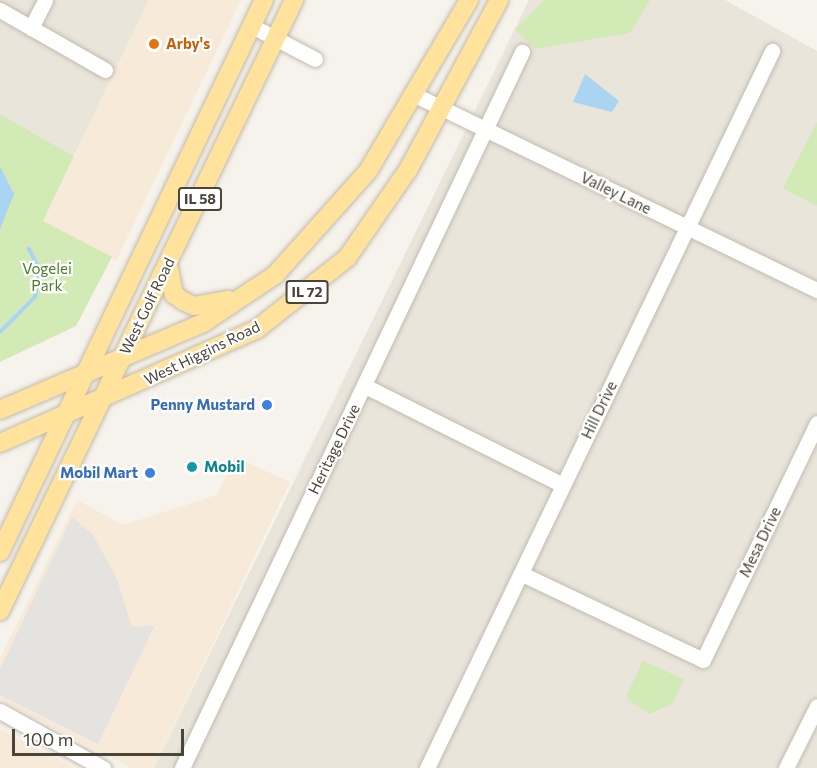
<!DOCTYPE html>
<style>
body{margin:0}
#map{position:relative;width:817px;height:768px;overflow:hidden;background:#f6f3ec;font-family:Commissioner,sans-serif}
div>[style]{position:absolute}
.residential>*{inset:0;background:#eae5da}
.commercial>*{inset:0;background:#f7ead8}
.green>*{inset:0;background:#d2eab5}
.parking>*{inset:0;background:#e5e3e0}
.water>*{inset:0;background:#a9d4f2}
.stream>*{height:4px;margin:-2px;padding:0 2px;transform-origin:2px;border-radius:2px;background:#a9d4f2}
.roads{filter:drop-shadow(0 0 2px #c2bbae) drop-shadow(0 0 2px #c2bbae)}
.minor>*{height:15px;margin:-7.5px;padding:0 7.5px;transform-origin:7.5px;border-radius:7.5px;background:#fff}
.major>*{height:18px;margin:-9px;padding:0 9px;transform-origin:9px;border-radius:9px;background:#ffe39c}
.dots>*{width:16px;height:16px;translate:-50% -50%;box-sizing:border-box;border:3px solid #fff;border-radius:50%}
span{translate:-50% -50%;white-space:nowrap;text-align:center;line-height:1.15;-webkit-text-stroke:4.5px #fff;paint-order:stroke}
.shield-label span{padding:2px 4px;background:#fff;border:2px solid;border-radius:4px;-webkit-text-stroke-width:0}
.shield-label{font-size:14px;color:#4b4439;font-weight:700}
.food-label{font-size:15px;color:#c56008;font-weight:700}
.left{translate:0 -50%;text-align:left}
.street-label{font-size:15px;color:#4b4439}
.park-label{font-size:15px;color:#4a7f2a}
.shop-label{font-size:15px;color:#366cbe;font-weight:700}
.right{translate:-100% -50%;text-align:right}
.culture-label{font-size:15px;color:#0d838f;font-weight:700}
.scale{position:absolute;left:12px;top:729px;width:172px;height:27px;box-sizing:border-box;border:3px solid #4b4439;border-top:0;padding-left:8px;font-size:18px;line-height:21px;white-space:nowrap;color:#4b4439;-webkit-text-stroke:4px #fff;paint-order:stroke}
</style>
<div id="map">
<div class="residential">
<i style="clip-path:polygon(0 0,149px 0,74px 156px,0 114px)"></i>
<i style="clip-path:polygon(529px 0,725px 0,817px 51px,817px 768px,154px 768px)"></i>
</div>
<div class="commercial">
<i style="clip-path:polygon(149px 0,241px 0,116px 261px,43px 221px)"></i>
<i style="clip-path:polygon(235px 457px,290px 482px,154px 768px,131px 768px,0 699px,0 659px,77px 500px,123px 525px,217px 495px)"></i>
<i style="clip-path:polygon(0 729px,74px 768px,0 768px)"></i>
</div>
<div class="green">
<i style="clip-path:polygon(544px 0,650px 0,630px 33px,535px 49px,515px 29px)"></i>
<i style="clip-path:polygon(0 114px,74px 156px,43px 221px,112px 257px,76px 326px,0 362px)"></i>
<i style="clip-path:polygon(817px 122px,817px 206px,783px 188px)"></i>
<i style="clip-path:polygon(643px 661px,684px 679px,673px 703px,650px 714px,629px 701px,627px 694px)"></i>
</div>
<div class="parking">
<i style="clip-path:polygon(72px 517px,93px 535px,117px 579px,132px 627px,155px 625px,98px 744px,0 695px,0 669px)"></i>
</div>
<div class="water">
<i style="clip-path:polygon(585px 74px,619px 101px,612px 112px,573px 102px)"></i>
<i style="clip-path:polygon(0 166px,14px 194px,0 229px)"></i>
</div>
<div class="stream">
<i style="left:0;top:332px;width:49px;rotate:-45deg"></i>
<i style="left:35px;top:297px;width:27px;rotate:-80deg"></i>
<i style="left:40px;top:270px;width:24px;rotate:-118deg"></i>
</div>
<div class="roads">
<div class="minor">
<i style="left:0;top:10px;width:121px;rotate:29.7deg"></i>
<i style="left:252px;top:26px;width:71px;rotate:27.6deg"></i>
<i style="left:31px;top:28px;width:31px;rotate:-63deg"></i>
<i style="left:415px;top:95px;width:447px;rotate:25.9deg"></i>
<i style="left:365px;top:386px;width:221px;rotate:26.6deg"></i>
<i style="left:522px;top:574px;width:200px;rotate:25.4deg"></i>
<i style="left:703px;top:660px;width:263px;rotate:-64.3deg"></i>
<i style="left:0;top:711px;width:118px;rotate:29deg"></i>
<i style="left:182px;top:768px;width:793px;rotate:-64.6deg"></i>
<i style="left:427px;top:768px;width:796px;rotate:-64.3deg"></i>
<i style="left:786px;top:768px;width:69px;rotate:-63.4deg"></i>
</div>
<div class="major">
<i style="left:168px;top:264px;width:31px;rotate:79deg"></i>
<i style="left:174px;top:294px;width:11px;rotate:38deg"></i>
<i style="left:183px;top:301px;width:12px;rotate:24deg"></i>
<i style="left:194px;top:306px;width:35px;rotate:-10deg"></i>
<i style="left:0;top:410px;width:221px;rotate:-23.2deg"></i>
<i style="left:203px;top:323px;width:87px;rotate:-33.7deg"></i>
<i style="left:275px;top:275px;width:140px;rotate:-48.2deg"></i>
<i style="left:368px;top:171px;width:199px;rotate:-59.4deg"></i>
<i style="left:0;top:443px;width:281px;rotate:-23.9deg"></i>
<i style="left:257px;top:329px;width:115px;rotate:-38.3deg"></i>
<i style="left:347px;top:258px;width:107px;rotate:-55.3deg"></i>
<i style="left:408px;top:170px;width:193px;rotate:-61.8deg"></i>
<i style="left:0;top:552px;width:612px;rotate:-64.44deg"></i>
<i style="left:0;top:611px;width:678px;rotate:-64.3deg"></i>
</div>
</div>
<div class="dots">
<i style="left:154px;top:44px;background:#e8710a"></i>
<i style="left:267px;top:405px;background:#3f7fe0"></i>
<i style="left:192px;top:467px;background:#0f9aa8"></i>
<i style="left:150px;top:473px;background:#3f7fe0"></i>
</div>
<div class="shield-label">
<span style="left:200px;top:199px">IL 58</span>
<span style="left:307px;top:292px">IL 72</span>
</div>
<div class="food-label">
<span class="left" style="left:166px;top:44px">Arby's</span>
</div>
<div class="street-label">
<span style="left:616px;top:193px;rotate:26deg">Valley Lane</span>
<span style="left:147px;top:306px;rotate:-64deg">West Golf Road</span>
<span style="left:202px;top:353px;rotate:-26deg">West Higgins Road</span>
<span style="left:599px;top:410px;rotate:-64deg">Hill Drive</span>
<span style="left:334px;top:449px;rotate:-64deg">Heritage Drive</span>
<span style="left:760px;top:542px;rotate:-64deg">Mesa Drive</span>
</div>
<div class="park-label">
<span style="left:47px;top:277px">Vogelei<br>Park</span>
</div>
<div class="shop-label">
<span class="right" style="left:255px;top:405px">Penny Mustard</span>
<span class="right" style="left:138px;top:473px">Mobil Mart</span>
</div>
<div class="culture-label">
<span class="left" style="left:204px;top:467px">Mobil</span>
</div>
<div class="scale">100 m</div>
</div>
